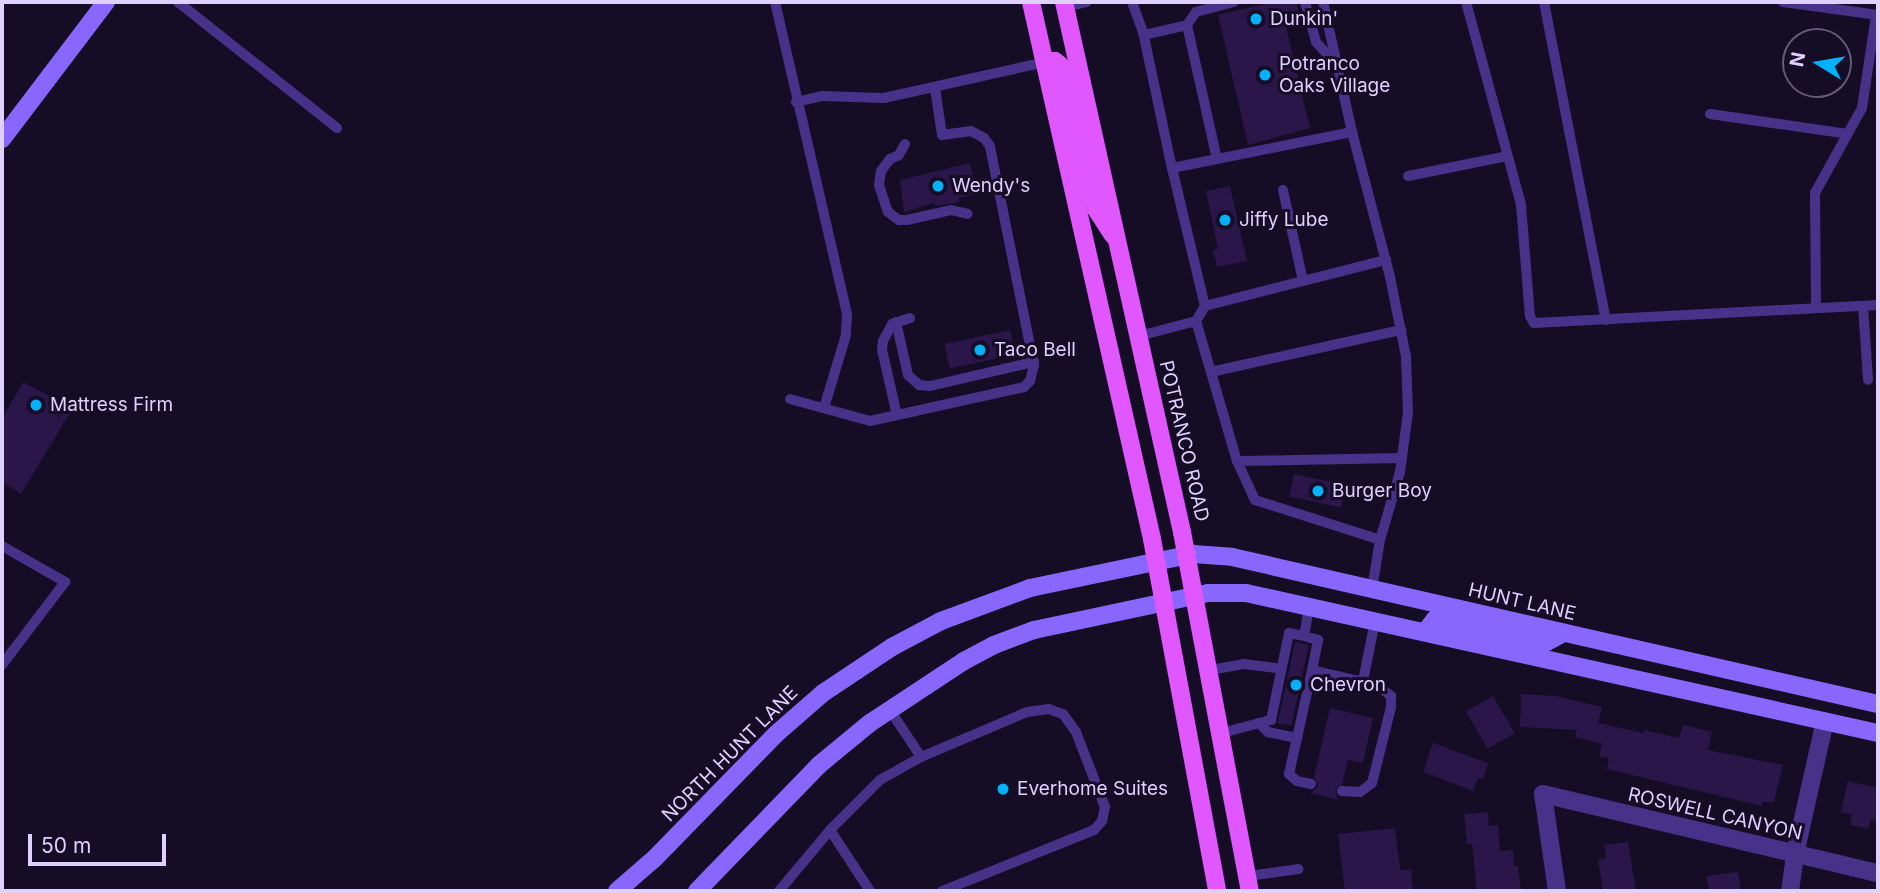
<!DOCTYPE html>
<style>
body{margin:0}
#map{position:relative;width:1880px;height:893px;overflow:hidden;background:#150c25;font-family:Inter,sans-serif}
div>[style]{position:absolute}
.building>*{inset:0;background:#2a1648;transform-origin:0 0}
.lane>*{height:10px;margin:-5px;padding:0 5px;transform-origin:5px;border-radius:5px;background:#463289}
.street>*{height:18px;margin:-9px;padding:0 9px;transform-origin:9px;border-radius:9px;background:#463289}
.secondary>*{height:18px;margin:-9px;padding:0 9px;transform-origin:9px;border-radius:9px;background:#8867ff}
.primary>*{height:18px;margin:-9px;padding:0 9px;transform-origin:9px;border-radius:9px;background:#e057ff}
.dots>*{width:19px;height:19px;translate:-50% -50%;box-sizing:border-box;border:4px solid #150c25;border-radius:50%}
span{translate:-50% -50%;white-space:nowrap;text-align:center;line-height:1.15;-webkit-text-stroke:6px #150c25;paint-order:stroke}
.poi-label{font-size:19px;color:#ded0ff}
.left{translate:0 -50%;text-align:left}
.street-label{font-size:19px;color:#ded0ff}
.frame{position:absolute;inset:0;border:4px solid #ded0ff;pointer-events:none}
.north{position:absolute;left:1782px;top:28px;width:70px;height:70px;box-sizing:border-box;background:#150c25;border:2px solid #655a7c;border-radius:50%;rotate:281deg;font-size:19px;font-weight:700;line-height:28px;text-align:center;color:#ded0ff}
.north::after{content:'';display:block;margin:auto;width:24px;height:32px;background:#00b2fb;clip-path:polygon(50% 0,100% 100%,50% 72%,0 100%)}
.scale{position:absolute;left:28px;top:834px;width:138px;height:32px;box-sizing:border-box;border:4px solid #ded0ff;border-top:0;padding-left:9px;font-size:21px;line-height:24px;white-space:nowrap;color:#ded0ff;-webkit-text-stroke:5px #150c25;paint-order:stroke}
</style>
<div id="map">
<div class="building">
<i style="clip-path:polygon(1273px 2px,1296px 2px,1300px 18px,1285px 22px,1310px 128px,1248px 145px,1218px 15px)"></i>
<i style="clip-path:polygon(970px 163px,977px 194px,959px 198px,960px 202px,955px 203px,935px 206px,934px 203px,904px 212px,900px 180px)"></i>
<i style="clip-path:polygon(1230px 186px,1247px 261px,1217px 267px,1213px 250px,1218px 249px,1206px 191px)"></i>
<i style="left:1010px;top:330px;width:25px;height:67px;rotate:78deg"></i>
<i style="clip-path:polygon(23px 382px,73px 408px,21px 494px,2px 482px,2px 419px)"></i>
<i style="left:1294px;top:474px;width:53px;height:23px;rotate:12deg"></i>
<i style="left:1295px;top:642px;width:14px;height:83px;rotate:12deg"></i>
<i style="clip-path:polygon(1521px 694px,1556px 696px,1602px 707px,1598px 723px,1643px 733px,1644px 730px,1679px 738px,1683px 725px,1712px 732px,1708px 750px,1783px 765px,1774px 802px,1762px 802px,1762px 806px,1607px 769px,1609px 758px,1599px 756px,1602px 744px,1575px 737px,1577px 730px,1520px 727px)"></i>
<i style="left:1493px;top:696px;width:43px;height:31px;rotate:60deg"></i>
<i style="clip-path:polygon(1330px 708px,1373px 718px,1363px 763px,1348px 760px,1342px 784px,1335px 790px,1338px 800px,1311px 793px,1318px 786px,1314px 777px)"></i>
<i style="clip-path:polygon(1433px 743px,1488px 763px,1483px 779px,1478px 778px,1473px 791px,1423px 772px)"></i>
<i style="clip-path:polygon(1848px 781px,1878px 788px,1878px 820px,1871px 819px,1868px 829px,1850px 825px,1852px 815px,1841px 812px)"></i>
<i style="clip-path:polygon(1488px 812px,1489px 826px,1498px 825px,1500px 851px,1513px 850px,1514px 866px,1518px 866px,1521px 891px,1477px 891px,1472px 844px,1467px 844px,1464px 814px)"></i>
<i style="clip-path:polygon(1395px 828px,1400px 870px,1411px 869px,1413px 891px,1345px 891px,1338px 834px)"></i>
<i style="clip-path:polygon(1628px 842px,1636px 891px,1603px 891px,1598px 860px,1606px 858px,1604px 845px)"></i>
<i style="clip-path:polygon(1738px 872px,1741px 891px,1709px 891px,1706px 876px)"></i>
</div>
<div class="lane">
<i style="left:178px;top:2px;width:203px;rotate:38.4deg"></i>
<i style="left:775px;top:2px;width:320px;rotate:77deg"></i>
<i style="left:847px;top:314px;width:21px;rotate:93deg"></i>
<i style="left:846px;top:335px;width:76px;rotate:106.8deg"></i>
<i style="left:1132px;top:2px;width:32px;rotate:70deg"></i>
<i style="left:1143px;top:32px;width:139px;rotate:78deg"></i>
<i style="left:1172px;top:168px;width:184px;rotate:-11.3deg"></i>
<i style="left:1352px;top:132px;width:150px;rotate:75.3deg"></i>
<i style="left:1390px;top:277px;width:81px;rotate:78.6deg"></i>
<i style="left:1406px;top:356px;width:56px;rotate:88deg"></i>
<i style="left:1408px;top:412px;width:61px;rotate:97.6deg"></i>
<i style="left:1400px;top:472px;width:71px;rotate:106.4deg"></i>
<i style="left:1380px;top:540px;width:50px;rotate:99.3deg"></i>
<i style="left:1305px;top:2px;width:41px;rotate:74.6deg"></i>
<i style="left:1316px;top:42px;width:31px;rotate:48deg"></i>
<i style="left:1323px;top:2px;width:133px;rotate:77.4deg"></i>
<i style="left:1466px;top:2px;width:210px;rotate:74.8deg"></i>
<i style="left:1521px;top:205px;width:111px;rotate:85.4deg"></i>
<i style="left:1530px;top:316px;width:8px;rotate:60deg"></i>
<i style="left:1534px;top:323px;width:344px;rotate:-3deg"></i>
<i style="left:1544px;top:2px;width:324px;rotate:79deg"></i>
<i style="left:1783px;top:2px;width:96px;rotate:7.8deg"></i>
<i style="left:1065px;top:7px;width:22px;rotate:-13deg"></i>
<i style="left:1187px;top:25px;width:16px;rotate:-55deg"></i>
<i style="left:1196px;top:12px;width:39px;rotate:-15deg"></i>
<i style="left:1144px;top:35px;width:44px;rotate:-13.1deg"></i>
<i style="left:1187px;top:25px;width:137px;rotate:77.4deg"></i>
<i style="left:796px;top:102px;width:27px;rotate:-13deg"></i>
<i style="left:822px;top:96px;width:62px;rotate:1.8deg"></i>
<i style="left:884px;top:98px;width:165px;rotate:-12.6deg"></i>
<i style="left:1710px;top:114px;width:139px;rotate:8.2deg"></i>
<i style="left:905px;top:144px;width:13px;rotate:119deg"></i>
<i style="left:899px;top:155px;width:10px;rotate:156deg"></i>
<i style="left:890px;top:159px;width:15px;rotate:127deg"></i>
<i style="left:881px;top:171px;width:14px;rotate:98deg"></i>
<i style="left:879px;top:185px;width:28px;rotate:72deg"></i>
<i style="left:888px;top:212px;width:14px;rotate:36deg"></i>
<i style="left:899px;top:220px;width:8px"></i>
<i style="left:907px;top:220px;width:45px;rotate:-12.8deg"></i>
<i style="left:951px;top:210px;width:17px;rotate:13deg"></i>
<i style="left:1172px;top:168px;width:142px;rotate:76.6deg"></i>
<i style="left:1408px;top:176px;width:101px;rotate:-11.4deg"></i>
<i style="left:1283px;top:190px;width:93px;rotate:77.6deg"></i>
<i style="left:1863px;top:306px;width:74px;rotate:86.1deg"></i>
<i style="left:1816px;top:308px;width:115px;rotate:-90.5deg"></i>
<i style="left:1815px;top:193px;width:97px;rotate:-61.1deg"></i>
<i style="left:1862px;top:108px;width:94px;rotate:-81.4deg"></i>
<i style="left:1196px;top:321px;width:146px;rotate:73.7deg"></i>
<i style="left:1237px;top:461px;width:43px;rotate:65.2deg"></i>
<i style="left:1255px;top:500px;width:131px;rotate:17.7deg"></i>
<i style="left:896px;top:322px;width:54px;rotate:77.2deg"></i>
<i style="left:908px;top:375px;width:15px;rotate:42deg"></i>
<i style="left:919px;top:385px;width:11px;rotate:5deg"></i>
<i style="left:930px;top:386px;width:107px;rotate:-13deg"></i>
<i style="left:1139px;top:336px;width:59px;rotate:-14.7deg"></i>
<i style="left:1196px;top:321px;width:17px;rotate:-59deg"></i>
<i style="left:1205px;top:306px;width:187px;rotate:-14.3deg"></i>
<i style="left:1211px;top:372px;width:195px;rotate:-12.5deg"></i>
<i style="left:790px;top:399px;width:83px;rotate:15.4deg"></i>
<i style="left:870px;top:421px;width:158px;rotate:-12.4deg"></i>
<i style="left:1024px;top:387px;width:8px;rotate:-45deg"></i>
<i style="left:1030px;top:381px;width:16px;rotate:-76deg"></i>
<i style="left:1034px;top:365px;width:223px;rotate:-101.4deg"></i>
<i style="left:990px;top:146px;width:10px;rotate:-127deg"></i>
<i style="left:984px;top:138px;width:15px;rotate:-152deg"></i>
<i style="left:971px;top:131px;width:29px;rotate:172deg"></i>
<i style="left:942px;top:135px;width:48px;rotate:-98.5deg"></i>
<i style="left:897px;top:415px;width:67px;rotate:-103deg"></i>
<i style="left:882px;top:350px;width:9px;rotate:-84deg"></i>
<i style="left:883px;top:341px;width:19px;rotate:-62deg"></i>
<i style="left:892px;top:324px;width:19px;rotate:-18deg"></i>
<i style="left:1237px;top:461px;width:165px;rotate:-1deg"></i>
<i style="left:2px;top:546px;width:73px;rotate:29.7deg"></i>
<i style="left:65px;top:582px;width:104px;rotate:127.2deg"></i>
<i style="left:1309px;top:606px;width:30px;rotate:99deg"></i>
<i style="left:1304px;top:636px;width:15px;rotate:16deg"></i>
<i style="left:1318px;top:640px;width:31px;rotate:101deg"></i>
<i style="left:1210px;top:670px;width:34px;rotate:-10deg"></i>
<i style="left:1243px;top:664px;width:38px;rotate:7deg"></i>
<i style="left:1363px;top:681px;width:61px;rotate:-78.7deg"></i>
<i style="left:890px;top:710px;width:56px;rotate:56.6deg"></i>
<i style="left:1259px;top:723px;width:13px;rotate:45deg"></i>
<i style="left:1268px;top:732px;width:30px;rotate:12deg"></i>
<i style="left:1222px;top:733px;width:51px;rotate:-14.9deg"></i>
<i style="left:1271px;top:720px;width:89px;rotate:-78.3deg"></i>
<i style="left:1289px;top:633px;width:15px;rotate:11deg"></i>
<i style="left:1311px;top:784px;width:14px;rotate:-168deg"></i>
<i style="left:1297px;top:781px;width:11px;rotate:-139deg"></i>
<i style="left:1289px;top:774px;width:107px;rotate:-77.5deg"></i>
<i style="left:1312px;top:670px;width:66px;rotate:13.2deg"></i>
<i style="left:1376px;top:685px;width:19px;rotate:36deg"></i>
<i style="left:1391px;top:696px;width:11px;rotate:90deg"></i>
<i style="left:1391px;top:707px;width:78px;rotate:104deg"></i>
<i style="left:1372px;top:783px;width:15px;rotate:143deg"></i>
<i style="left:1360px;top:792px;width:18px;rotate:-177deg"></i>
<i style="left:830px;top:830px;width:73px;rotate:56.7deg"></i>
<i style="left:1248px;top:876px;width:51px;rotate:-7.8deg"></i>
<i style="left:779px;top:891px;width:80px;rotate:-50.1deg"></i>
<i style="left:830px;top:830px;width:71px;rotate:-45deg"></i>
<i style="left:880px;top:780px;width:47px;rotate:-29.3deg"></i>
<i style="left:921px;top:757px;width:115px;rotate:-23deg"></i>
<i style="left:1027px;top:712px;width:22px;rotate:-8deg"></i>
<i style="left:1049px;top:709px;width:15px;rotate:20deg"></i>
<i style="left:1063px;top:714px;width:22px;rotate:54deg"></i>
<i style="left:1076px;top:732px;width:80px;rotate:68.9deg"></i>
<i style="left:1105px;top:807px;width:14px;rotate:102deg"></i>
<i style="left:1102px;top:821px;width:12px;rotate:132deg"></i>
<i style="left:1094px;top:830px;width:164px;rotate:158.1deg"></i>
</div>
<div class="street">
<i style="left:1557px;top:891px;width:98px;rotate:-98.2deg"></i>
<i style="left:1543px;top:794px;width:344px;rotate:13.3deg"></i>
<i style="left:1790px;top:891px;width:37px;rotate:-82deg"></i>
<i style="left:1795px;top:854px;width:136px;rotate:-77.3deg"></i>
</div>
<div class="secondary">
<i style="left:2px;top:139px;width:172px;rotate:-52.8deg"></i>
<i style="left:1425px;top:632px;width:16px;rotate:-52deg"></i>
<i style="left:1435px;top:619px;width:114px;rotate:11.6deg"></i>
<i style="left:1547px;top:642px;width:18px;rotate:-29deg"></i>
<i style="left:617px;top:891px;width:50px;rotate:-41deg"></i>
<i style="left:655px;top:858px;width:173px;rotate:-45.7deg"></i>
<i style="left:776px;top:734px;width:62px;rotate:-41.1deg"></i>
<i style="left:823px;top:693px;width:83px;rotate:-33.7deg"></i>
<i style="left:892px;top:647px;width:55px;rotate:-28deg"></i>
<i style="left:941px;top:621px;width:95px;rotate:-20.3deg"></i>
<i style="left:1030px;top:588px;width:167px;rotate:-11.8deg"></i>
<i style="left:1193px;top:554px;width:39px;rotate:4deg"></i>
<i style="left:1232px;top:557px;width:663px;rotate:12.82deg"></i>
<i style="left:697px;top:891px;width:175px;rotate:-45.9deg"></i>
<i style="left:819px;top:765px;width:66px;rotate:-39.5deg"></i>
<i style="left:870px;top:723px;width:113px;rotate:-33.4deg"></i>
<i style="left:964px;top:661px;width:34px;rotate:-28deg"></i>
<i style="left:994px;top:645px;width:43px;rotate:-20.6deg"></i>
<i style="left:1034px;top:630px;width:178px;rotate:-12deg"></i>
<i style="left:1208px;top:593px;width:38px"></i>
<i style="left:1246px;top:593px;width:647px;rotate:12.49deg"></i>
</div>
<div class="primary">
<i style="left:1031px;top:2px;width:550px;rotate:77.3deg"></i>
<i style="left:1152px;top:539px;width:358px;rotate:79.5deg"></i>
<i style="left:1064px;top:2px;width:543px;rotate:77.45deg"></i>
<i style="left:1182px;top:532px;width:365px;rotate:79.3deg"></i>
<i style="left:1045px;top:62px;width:10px;rotate:-6deg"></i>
<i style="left:1055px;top:61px;width:6px;rotate:39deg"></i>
<i style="left:1060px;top:65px;width:148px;rotate:76deg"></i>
<i style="left:1096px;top:209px;width:31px;rotate:57deg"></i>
</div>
<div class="dots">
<i style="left:1256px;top:19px;background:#00b2fb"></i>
<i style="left:1265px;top:75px;background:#00b2fb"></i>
<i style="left:938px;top:186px;background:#00b2fb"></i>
<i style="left:1225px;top:220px;background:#00b2fb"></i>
<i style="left:980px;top:350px;background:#00b2fb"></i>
<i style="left:36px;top:405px;background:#00b2fb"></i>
<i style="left:1318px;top:491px;background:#00b2fb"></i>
<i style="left:1296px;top:685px;background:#00b2fb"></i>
<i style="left:1003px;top:789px;background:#00b2fb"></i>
</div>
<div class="poi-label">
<span class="left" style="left:1270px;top:19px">Dunkin'</span>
<span class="left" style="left:1279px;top:75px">Potranco<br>Oaks Village</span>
<span class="left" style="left:952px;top:186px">Wendy's</span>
<span class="left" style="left:1239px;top:220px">Jiffy Lube</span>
<span class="left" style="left:994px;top:350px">Taco Bell</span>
<span class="left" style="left:50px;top:405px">Mattress Firm</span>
<span class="left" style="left:1332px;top:491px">Burger Boy</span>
<span class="left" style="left:1310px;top:685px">Chevron</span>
<span class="left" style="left:1017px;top:789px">Everhome Suites</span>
</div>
<div class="street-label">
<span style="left:1184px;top:441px;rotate:77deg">POTRANCO ROAD</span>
<span style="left:1522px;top:602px;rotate:13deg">HUNT LANE</span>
<span style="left:730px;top:754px;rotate:-45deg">NORTH HUNT LANE</span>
<span style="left:1715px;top:814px;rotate:13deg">ROSWELL CANYON</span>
</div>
<div class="frame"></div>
<div class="north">N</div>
<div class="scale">50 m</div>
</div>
